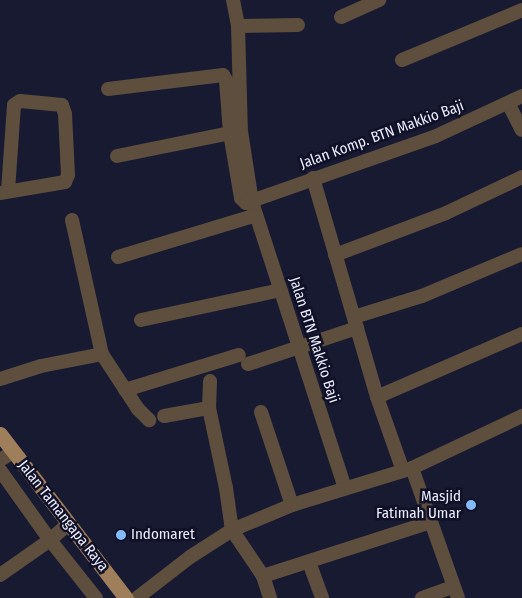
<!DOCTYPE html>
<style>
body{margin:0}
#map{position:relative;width:522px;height:598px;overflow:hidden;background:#181a31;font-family:"Fira Sans Condensed",sans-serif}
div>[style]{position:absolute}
.minor>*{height:14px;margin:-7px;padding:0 7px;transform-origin:7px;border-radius:7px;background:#5e4e3d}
.major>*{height:15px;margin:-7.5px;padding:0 7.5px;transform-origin:7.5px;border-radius:7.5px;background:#9f7f5b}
.dots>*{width:14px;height:14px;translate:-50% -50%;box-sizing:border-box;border:2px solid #101027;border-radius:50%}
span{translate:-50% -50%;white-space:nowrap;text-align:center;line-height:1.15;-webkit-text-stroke:5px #101027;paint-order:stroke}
.street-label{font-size:15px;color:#eaecfd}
.poi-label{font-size:15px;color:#eaecfd}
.right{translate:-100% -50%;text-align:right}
.left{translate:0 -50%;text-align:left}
</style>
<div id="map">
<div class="minor">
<i style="left:233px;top:0;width:26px;rotate:79deg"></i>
<i style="left:238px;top:26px;width:105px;rotate:88.4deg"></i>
<i style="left:241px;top:131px;width:72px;rotate:81.2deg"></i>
<i style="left:252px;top:202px;width:301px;rotate:72deg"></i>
<i style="left:341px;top:17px;width:42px;rotate:-24.1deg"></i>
<i style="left:238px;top:26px;width:60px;rotate:-1deg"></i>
<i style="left:402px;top:60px;width:130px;rotate:-22.6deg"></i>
<i style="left:108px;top:89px;width:116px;rotate:-6.9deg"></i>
<i style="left:223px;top:75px;width:6px;rotate:59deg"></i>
<i style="left:226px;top:80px;width:53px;rotate:85.7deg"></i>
<i style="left:508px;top:103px;width:30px;rotate:63deg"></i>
<i style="left:117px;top:156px;width:115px;rotate:-11.5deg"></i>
<i style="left:230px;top:133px;width:66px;rotate:80.4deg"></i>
<i style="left:241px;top:198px;width:7px;rotate:45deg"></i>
<i style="left:246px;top:203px;width:201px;rotate:-19.4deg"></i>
<i style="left:436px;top:136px;width:95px;rotate:-24.9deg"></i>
<i style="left:313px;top:178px;width:228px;rotate:73.7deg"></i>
<i style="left:377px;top:397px;width:78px;rotate:70.6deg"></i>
<i style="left:0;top:193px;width:66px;rotate:-9.6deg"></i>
<i style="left:65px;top:182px;width:8px;rotate:-67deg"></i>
<i style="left:68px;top:175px;width:61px;rotate:-92.8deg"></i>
<i style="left:65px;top:114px;width:9px;rotate:-108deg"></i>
<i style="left:62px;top:105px;width:42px;rotate:-174.6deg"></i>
<i style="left:20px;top:101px;width:7px;rotate:146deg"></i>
<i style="left:14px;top:105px;width:86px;rotate:94deg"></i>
<i style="left:72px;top:220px;width:137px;rotate:77.4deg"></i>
<i style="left:102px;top:354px;width:66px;rotate:56.8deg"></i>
<i style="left:138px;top:409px;width:16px;rotate:45deg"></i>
<i style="left:335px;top:255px;width:119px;rotate:-20.7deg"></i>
<i style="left:446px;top:213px;width:84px;rotate:-25.3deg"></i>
<i style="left:118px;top:257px;width:144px;rotate:-16.9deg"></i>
<i style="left:354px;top:317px;width:71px;rotate:-17.2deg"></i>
<i style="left:422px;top:296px;width:108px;rotate:-22.8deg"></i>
<i style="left:141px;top:320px;width:143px;rotate:-12.1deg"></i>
<i style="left:248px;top:364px;width:115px;rotate:-18.3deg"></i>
<i style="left:0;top:379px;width:43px;rotate:-17.6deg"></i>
<i style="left:41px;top:366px;width:62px;rotate:-11.1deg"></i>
<i style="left:210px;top:381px;width:27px;rotate:92deg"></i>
<i style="left:209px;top:408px;width:82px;rotate:78deg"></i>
<i style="left:226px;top:488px;width:42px;rotate:81.9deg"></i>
<i style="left:232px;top:530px;width:55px;rotate:56deg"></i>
<i style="left:263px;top:576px;width:176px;rotate:-17.8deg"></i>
<i style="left:125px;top:390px;width:119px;rotate:-17.1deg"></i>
<i style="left:377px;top:397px;width:158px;rotate:-23.5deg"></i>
<i style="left:261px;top:412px;width:98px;rotate:71.6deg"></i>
<i style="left:164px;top:416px;width:46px;rotate:-10.1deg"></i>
<i style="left:0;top:460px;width:15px;rotate:-32deg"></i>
<i style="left:412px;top:468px;width:138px;rotate:70.5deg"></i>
<i style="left:0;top:470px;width:86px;rotate:54.5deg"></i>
<i style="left:50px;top:540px;width:61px;rotate:145deg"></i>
<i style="left:68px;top:524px;width:24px;rotate:138deg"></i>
<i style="left:50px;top:540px;width:74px;rotate:51.6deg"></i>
<i style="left:309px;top:562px;width:38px;rotate:70deg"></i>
<i style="left:263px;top:576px;width:23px;rotate:72deg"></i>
<i style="left:137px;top:598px;width:67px;rotate:-37.7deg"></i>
<i style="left:190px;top:557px;width:50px;rotate:-32.7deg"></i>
<i style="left:232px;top:530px;width:65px;rotate:-22.6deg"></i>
<i style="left:292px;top:505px;width:126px;rotate:-17.1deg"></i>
<i style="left:412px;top:468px;width:122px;rotate:-25.3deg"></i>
<i style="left:422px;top:598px;width:33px;rotate:-20deg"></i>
</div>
<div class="major">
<i style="left:0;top:434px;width:207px;rotate:52.5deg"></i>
</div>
<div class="dots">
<i style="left:471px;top:505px;background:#82bcfa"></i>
<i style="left:121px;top:535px;background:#82bcfa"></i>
</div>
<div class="street-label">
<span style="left:382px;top:135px;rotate:-20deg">Jalan Komp. BTN Makkio Baji</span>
<span style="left:314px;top:340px;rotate:72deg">Jalan BTN Makkio Baji</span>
<span style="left:63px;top:516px;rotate:52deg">Jalan Tamangapa Raya</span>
</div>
<div class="poi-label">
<span class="right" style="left:461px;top:505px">Masjid<br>Fatimah Umar</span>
<span class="left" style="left:131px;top:535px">Indomaret</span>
</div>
</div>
